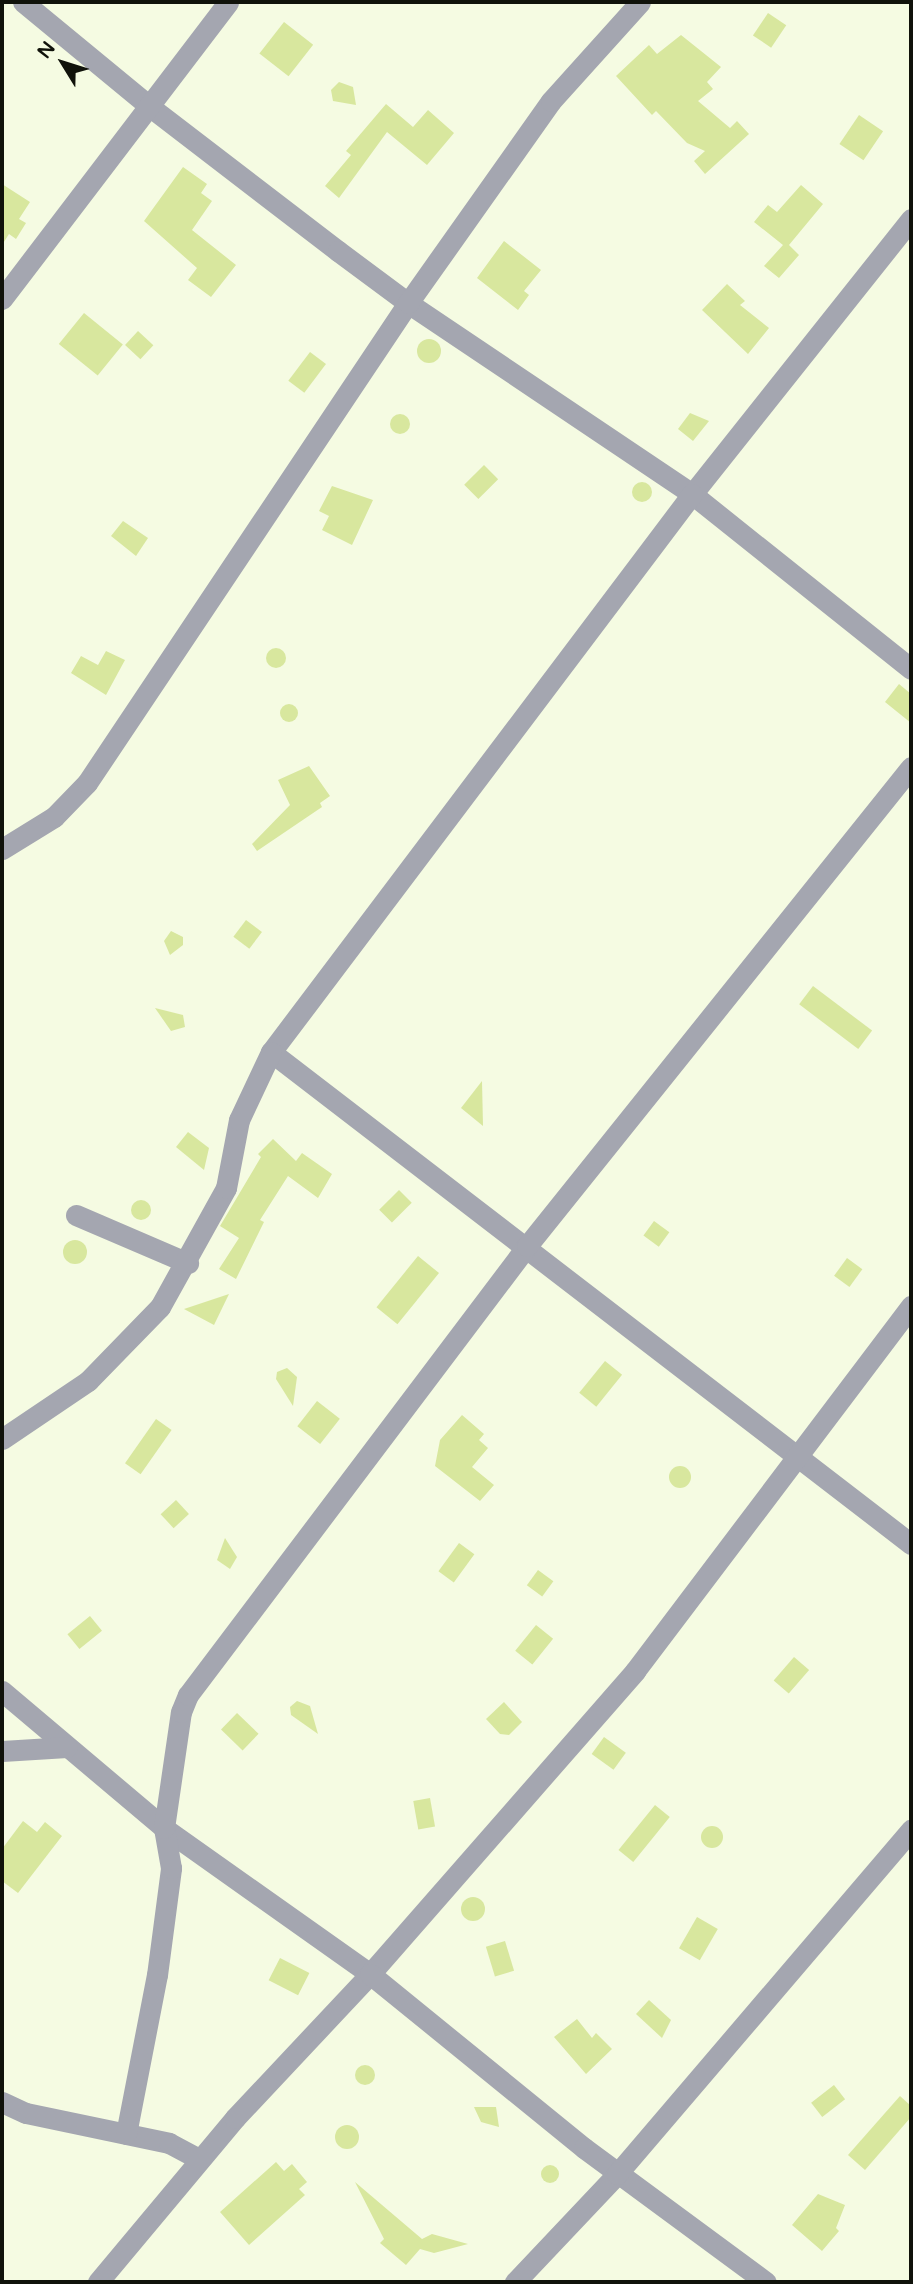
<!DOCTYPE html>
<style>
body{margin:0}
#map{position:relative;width:913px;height:2284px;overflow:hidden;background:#f5fbe2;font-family:"Varela Round",sans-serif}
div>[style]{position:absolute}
.building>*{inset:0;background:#d8e79e;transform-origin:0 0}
.round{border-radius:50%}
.street>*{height:21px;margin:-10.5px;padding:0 10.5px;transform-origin:10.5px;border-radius:10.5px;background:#a4a6b0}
span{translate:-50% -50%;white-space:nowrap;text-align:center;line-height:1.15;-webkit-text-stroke:6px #f5fbe2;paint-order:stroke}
.frame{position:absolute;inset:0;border:4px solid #10120a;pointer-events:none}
.north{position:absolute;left:28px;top:28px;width:70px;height:70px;-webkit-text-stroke:5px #f5fbe2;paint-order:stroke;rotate:308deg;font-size:19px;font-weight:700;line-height:28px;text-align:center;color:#10120a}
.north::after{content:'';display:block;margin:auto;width:24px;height:32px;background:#10120a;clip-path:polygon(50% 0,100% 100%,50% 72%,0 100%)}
</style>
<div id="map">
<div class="building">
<i style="left:768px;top:13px;width:22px;height:27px;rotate:34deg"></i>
<i style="left:284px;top:22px;width:37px;height:40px;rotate:38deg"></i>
<i style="clip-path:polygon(681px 35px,721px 67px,707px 82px,713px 89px,698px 101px,730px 128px,737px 121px,749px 134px,705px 174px,694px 161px,705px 151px,687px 143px,656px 111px,652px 115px,616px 76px,649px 45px,657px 54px)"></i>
<i style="clip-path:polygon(339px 82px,353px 87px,356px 105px,333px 101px,331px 90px)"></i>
<i style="clip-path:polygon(386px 104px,413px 127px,428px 110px,454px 133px,427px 165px,387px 132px,339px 198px,325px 186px,351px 155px,346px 151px)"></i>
<i style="left:859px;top:115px;width:29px;height:35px;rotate:34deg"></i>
<i style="clip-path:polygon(183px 167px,207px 184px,201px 193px,212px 201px,192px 230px,236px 265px,211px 297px,188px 280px,197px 268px,144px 221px)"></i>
<i style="clip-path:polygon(2px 184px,30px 202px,19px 219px,26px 223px,16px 239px,9px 234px,2px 245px)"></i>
<i style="clip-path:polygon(801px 185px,823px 204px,789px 245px,799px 255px,779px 278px,764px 266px,783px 245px,754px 222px,768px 205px,777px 212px)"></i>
<i style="clip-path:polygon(504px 241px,541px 270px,524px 291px,529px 295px,518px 310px,477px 278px)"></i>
<i style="clip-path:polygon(727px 284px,745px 301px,740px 305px,769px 328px,748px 354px,702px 310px)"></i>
<i style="left:84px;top:313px;width:50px;height:40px;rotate:39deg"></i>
<i style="left:138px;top:331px;width:21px;height:19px;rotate:43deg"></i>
<i class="round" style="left:417px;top:339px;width:24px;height:24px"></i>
<i style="left:310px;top:352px;width:20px;height:36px;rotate:37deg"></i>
<i style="clip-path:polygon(690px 413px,709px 421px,693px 441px,678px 429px)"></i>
<i class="round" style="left:390px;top:414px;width:20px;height:20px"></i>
<i style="left:484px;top:465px;width:20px;height:28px;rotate:45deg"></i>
<i class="round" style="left:632px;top:482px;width:20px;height:20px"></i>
<i style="clip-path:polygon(332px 486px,373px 500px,352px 545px,322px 530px,329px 516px,319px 511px)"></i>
<i style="clip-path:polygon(123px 521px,148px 538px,136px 556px,111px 536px)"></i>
<i class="round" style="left:266px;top:648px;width:20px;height:20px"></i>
<i style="clip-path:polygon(106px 651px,125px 660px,106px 695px,71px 673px,81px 656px,98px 665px)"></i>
<i style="clip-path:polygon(899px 684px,911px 694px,911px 723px,885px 702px)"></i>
<i class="round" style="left:280px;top:704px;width:18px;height:18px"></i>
<i style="clip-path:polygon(309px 766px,330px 796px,320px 803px,322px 807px,257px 851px,252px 844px,290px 805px,278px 780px)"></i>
<i style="left:246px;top:920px;width:20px;height:21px;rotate:37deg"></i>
<i style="clip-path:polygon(171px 931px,183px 937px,183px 945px,170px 955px,164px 941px)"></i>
<i style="left:813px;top:986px;width:74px;height:23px;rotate:37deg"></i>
<i style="clip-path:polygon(155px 1008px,183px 1015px,185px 1027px,171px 1031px)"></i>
<i style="clip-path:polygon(482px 1081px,483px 1126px,461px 1108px)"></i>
<i style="clip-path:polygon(188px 1132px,209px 1148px,204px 1170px,176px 1147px)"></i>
<i style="clip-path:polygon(273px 1139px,296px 1161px,302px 1153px,332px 1174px,318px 1198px,288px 1176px,260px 1220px,264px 1222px,236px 1279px,219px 1269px,239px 1238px,220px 1226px,261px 1157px,258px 1154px)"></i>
<i style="left:399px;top:1190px;width:18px;height:28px;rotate:45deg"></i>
<i class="round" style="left:131px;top:1200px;width:20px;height:20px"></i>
<i style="left:654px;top:1221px;width:19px;height:18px;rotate:36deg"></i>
<i class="round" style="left:63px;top:1240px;width:24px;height:24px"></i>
<i style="left:418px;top:1256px;width:27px;height:66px;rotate:39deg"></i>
<i style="left:847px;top:1258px;width:19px;height:22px;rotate:36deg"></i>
<i style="clip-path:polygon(229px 1294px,214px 1325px,184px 1309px)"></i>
<i style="left:605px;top:1361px;width:22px;height:41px;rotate:39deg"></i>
<i style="clip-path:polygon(287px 1368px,297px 1377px,293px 1406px,276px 1379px,277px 1372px)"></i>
<i style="left:317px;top:1401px;width:29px;height:32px;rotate:38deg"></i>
<i style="clip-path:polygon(462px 1415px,484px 1434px,479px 1440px,488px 1448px,472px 1467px,494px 1485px,480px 1501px,435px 1466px,440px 1440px)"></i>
<i style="left:156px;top:1419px;width:19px;height:54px;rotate:35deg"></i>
<i class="round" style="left:669px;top:1466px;width:22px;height:22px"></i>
<i style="left:176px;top:1500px;width:19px;height:21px;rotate:47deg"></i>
<i style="clip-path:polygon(225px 1538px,237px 1557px,230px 1569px,217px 1560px)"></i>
<i style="left:459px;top:1543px;width:19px;height:35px;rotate:36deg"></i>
<i style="left:538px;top:1570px;width:19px;height:19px;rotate:36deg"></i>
<i style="left:90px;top:1616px;width:19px;height:29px;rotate:51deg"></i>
<i style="left:536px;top:1625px;width:22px;height:33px;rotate:39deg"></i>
<i style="left:794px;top:1657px;width:20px;height:31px;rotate:41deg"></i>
<i style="clip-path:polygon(297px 1701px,310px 1706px,318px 1734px,291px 1715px,290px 1707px)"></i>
<i style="clip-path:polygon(504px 1702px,522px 1722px,509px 1735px,500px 1734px,486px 1719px)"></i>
<i style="left:237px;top:1713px;width:30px;height:23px;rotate:44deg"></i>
<i style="left:604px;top:1737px;width:27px;height:21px;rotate:36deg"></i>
<i style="left:430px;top:1798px;width:29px;height:17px;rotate:80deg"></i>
<i style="left:655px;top:1805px;width:19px;height:58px;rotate:39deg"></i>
<i style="clip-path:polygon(23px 1821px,37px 1832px,45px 1822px,62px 1836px,18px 1893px,2px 1881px,2px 1849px)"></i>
<i class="round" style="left:701px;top:1826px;width:22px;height:22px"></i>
<i class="round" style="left:461px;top:1897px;width:24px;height:24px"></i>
<i style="left:697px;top:1917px;width:24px;height:36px;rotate:30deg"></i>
<i style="left:505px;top:1941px;width:31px;height:20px;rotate:73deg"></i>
<i style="left:280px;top:1958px;width:33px;height:25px;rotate:27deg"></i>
<i style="clip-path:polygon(649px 2000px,671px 2020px,662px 2038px,636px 2014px)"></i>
<i style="clip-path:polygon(577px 2019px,592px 2038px,596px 2033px,612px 2049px,586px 2074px,554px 2037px)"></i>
<i class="round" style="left:355px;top:2065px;width:20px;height:20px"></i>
<i style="left:834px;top:2085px;width:18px;height:29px;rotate:52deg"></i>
<i style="clip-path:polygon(900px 2096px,911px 2106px,911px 2117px,865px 2170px,848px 2155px)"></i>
<i style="clip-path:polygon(474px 2107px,496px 2107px,499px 2127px,481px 2122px)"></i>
<i class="round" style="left:335px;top:2125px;width:24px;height:24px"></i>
<i style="clip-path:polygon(276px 2162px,284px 2171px,292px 2164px,307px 2182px,299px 2189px,305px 2195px,249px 2245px,220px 2212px)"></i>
<i class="round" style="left:541px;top:2165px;width:18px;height:18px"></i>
<i style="clip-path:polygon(355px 2182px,422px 2239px,432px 2234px,468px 2244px,434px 2253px,420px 2249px,406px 2265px,380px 2243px,384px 2239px)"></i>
<i style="clip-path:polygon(818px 2194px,845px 2205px,836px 2228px,839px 2231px,822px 2251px,792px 2225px)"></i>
</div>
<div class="street">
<i style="left:23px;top:2px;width:163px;rotate:39.5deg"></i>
<i style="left:149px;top:106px;width:238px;rotate:37.5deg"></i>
<i style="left:338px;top:251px;width:87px;rotate:36.6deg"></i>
<i style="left:408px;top:303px;width:342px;rotate:33.9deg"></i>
<i style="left:692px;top:494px;width:280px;rotate:38.6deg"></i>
<i style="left:911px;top:219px;width:352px;rotate:128.5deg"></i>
<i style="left:692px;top:494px;width:699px;rotate:127.03deg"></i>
<i style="left:271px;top:1052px;width:807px;rotate:37.55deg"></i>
<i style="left:2px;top:299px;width:373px;rotate:-52.7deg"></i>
<i style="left:2px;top:849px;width:61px;rotate:-31.6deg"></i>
<i style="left:54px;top:817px;width:47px;rotate:-45.9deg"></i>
<i style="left:87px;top:783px;width:577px;rotate:-56.23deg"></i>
<i style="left:408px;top:303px;width:247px;rotate:-54.7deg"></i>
<i style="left:551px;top:101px;width:133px;rotate:-48deg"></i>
<i style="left:76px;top:1215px;width:122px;rotate:23.2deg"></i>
<i style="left:2px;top:1439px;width:104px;rotate:-34deg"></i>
<i style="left:88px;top:1381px;width:103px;rotate:-45.8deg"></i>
<i style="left:160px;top:1307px;width:136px;rotate:-61deg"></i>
<i style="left:226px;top:1188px;width:69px;rotate:-79.2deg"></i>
<i style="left:239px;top:1120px;width:75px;rotate:-64.8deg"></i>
<i style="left:2px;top:1691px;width:212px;rotate:40.2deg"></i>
<i style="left:164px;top:1828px;width:252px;rotate:35.3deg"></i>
<i style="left:370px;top:1974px;width:403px;rotate:-48.8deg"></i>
<i style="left:635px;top:1671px;width:458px;rotate:-52.9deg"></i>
<i style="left:2px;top:1751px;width:65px;rotate:-3.5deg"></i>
<i style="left:2px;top:2102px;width:26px;rotate:25deg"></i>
<i style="left:26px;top:2113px;width:146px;rotate:11.8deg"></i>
<i style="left:169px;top:2143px;width:34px;rotate:28deg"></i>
<i style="left:126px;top:2134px;width:162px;rotate:-79deg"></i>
<i style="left:157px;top:1975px;width:108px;rotate:-82.5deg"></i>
<i style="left:171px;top:1868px;width:41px;rotate:-99.9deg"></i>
<i style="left:164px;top:1828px;width:117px;rotate:-81.7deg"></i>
<i style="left:181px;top:1712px;width:18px;rotate:-68deg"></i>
<i style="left:188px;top:1695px;width:563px;rotate:-52.95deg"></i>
<i style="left:527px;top:1246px;width:614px;rotate:-51.28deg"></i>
<i style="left:98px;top:2282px;width:214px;rotate:-50.1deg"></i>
<i style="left:235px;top:2118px;width:197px;rotate:-46.8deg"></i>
<i style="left:370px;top:1974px;width:276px;rotate:39.1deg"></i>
<i style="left:584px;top:2148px;width:226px;rotate:36.4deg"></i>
<i style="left:515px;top:2282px;width:149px;rotate:-46.6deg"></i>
<i style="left:617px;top:2174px;width:453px;rotate:-49.5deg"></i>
</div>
<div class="frame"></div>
<div class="north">N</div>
</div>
